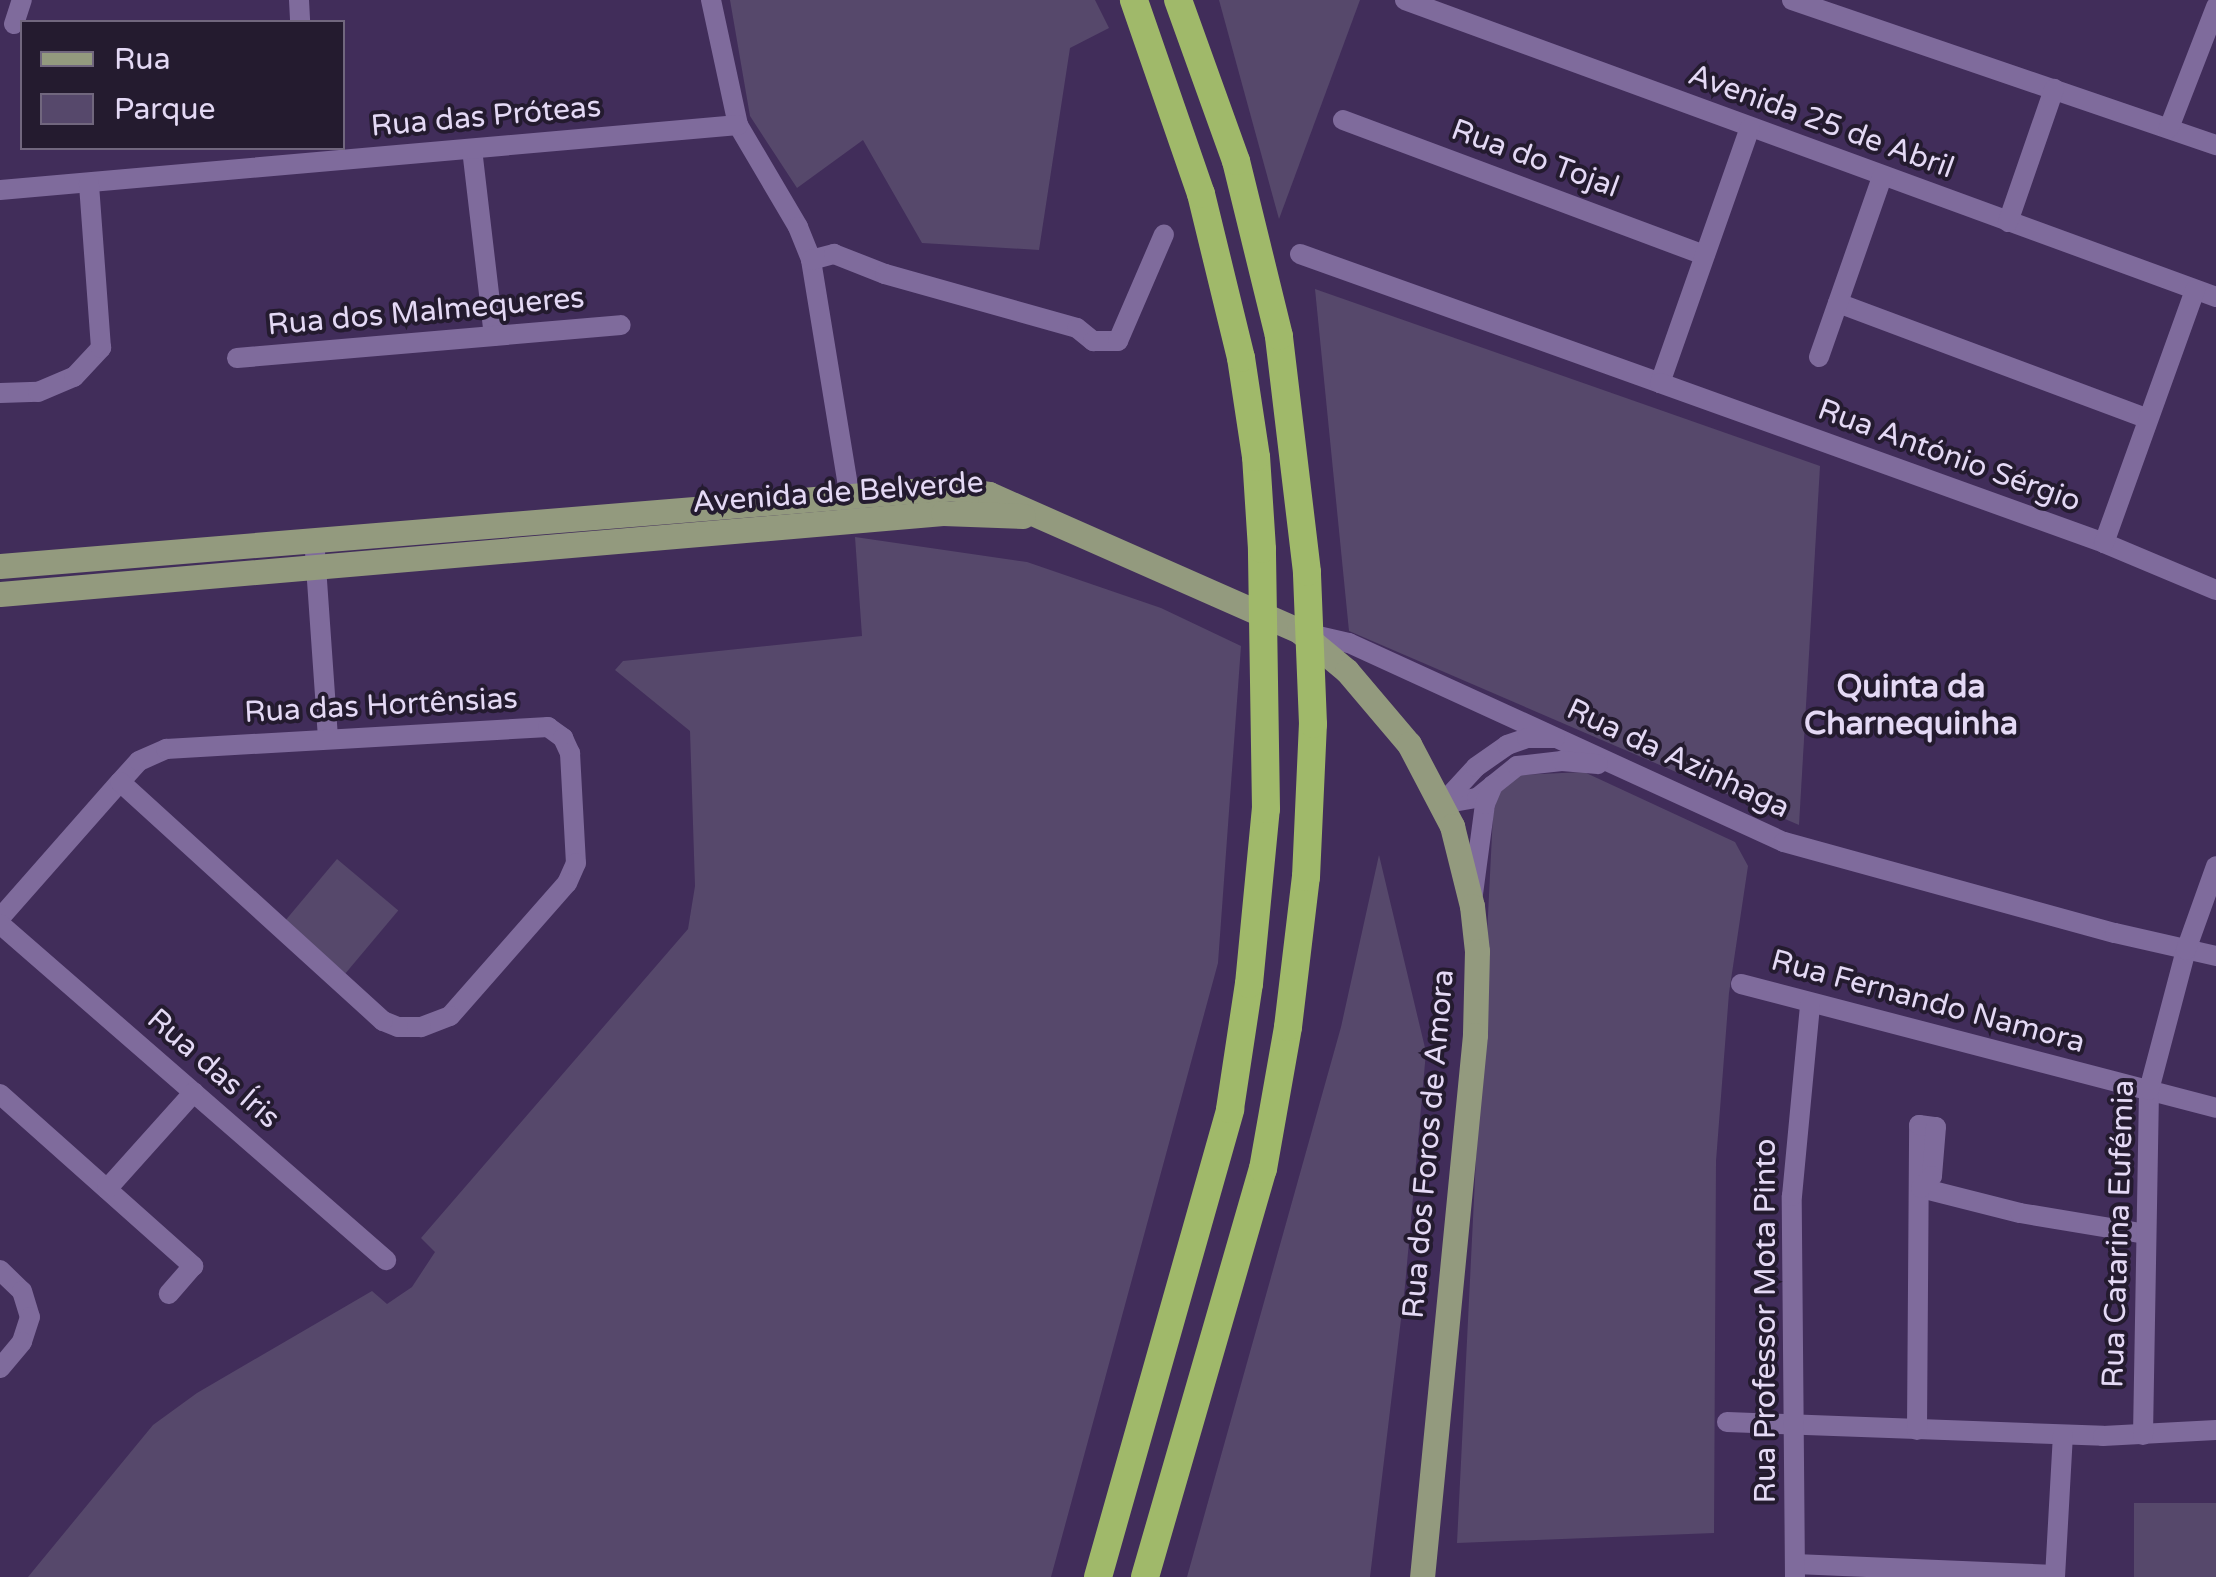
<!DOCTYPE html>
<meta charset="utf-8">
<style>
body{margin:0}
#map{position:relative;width:2216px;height:1577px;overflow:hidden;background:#412d5a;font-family:"Varela Round",sans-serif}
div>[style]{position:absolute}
.green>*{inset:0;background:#56486b;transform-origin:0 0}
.minor>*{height:20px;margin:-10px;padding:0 10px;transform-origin:10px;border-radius:10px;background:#7f6b9c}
.major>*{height:25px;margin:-12.5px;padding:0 12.5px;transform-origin:12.5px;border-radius:12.5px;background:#939a7e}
.highway>*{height:28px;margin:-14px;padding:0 14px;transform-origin:14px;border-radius:14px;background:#a0b96a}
span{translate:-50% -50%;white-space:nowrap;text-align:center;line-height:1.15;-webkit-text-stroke:8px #241b2f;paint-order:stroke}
.street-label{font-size:30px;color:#e4d9f5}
.neighbourhood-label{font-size:32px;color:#e4d9f5;font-weight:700}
.legend{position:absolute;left:20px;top:20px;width:325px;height:130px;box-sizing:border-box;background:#241b2f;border:2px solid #71677e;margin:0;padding:12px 18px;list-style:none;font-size:30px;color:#e4d9f5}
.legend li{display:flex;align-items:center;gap:20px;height:50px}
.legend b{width:50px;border:2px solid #71677e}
</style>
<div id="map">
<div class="green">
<i style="clip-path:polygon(730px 0,1095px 0,1109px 28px,1070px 48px,1039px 250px,922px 243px,863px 140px,797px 188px,750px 116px)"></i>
<i style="clip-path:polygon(1219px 0,1360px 0,1279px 219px)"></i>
<i style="clip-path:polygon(1315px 289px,1820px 466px,1799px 825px,1349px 631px)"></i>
<i style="clip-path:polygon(855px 537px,1027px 562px,1161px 608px,1241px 646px,1218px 963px,1051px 1577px,28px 1577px,153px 1425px,197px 1393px,372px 1291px,387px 1304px,412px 1287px,435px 1252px,421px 1238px,688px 929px,695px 886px,690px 731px,615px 670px,623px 661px,862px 636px)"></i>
<i style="clip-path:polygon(1584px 772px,1735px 842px,1748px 866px,1729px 993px,1716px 1161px,1714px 1533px,1457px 1543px,1493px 814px,1498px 794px,1516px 775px)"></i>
<i style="clip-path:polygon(1379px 855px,1426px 1052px,1405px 1286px,1370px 1577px,1187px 1577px,1341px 1027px)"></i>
<i style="left:337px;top:859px;width:80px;height:82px;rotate:40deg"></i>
<i style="left:2216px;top:1503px;width:74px;height:82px;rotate:90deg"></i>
</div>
<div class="minor">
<i style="left:299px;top:0;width:22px;rotate:87deg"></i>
<i style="left:711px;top:0;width:128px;rotate:77.8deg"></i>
<i style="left:738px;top:125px;width:118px;rotate:59.5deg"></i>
<i style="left:798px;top:227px;width:35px;rotate:68deg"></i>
<i style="left:811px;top:260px;width:254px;rotate:80.7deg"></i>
<i style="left:1405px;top:0;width:864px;rotate:20.11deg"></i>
<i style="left:1792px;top:0;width:448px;rotate:18.9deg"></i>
<i style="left:14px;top:24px;width:25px;rotate:-72deg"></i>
<i style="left:1343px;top:120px;width:386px;rotate:20.5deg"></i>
<i style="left:2169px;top:128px;width:130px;rotate:-68.8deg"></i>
<i style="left:472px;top:149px;width:188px;rotate:83.3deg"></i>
<i style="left:0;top:190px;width:741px;rotate:-5.03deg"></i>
<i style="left:2008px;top:222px;width:141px;rotate:-70.9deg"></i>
<i style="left:1300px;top:254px;width:382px;rotate:19.7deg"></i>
<i style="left:1660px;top:383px;width:270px;rotate:-70.6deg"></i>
<i style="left:811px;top:260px;width:24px;rotate:-15deg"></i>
<i style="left:834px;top:254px;width:55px;rotate:21.4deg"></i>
<i style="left:885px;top:274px;width:199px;rotate:15.7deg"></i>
<i style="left:1077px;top:328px;width:21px;rotate:39deg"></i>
<i style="left:1093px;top:341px;width:25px"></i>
<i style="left:1118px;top:341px;width:116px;rotate:-66.7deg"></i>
<i style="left:1838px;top:303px;width:331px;rotate:20.5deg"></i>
<i style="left:1819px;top:357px;width:191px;rotate:-70.7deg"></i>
<i style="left:237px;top:358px;width:385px;rotate:-4.9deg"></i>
<i style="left:1660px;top:383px;width:472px;rotate:19.8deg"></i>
<i style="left:2104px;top:543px;width:121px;rotate:22.8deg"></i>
<i style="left:0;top:393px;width:38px;rotate:-2deg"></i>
<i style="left:38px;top:392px;width:39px;rotate:-23deg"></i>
<i style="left:74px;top:377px;width:40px;rotate:-47deg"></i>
<i style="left:101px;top:348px;width:165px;rotate:-94.2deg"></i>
<i style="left:2104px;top:543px;width:269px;rotate:-70.2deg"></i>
<i style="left:315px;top:552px;width:187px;rotate:86deg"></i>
<i style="left:1301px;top:632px;width:49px;rotate:12.9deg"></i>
<i style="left:1349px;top:643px;width:478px;rotate:24.6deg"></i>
<i style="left:1784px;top:842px;width:343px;rotate:15.4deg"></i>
<i style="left:2115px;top:933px;width:104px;rotate:12.8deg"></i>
<i style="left:1442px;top:804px;width:36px;rotate:-10deg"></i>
<i style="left:1477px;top:798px;width:51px;rotate:-38.7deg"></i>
<i style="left:1517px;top:766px;width:45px;rotate:-6.3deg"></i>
<i style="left:1562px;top:761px;width:36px;rotate:5deg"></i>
<i style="left:1442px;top:804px;width:50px;rotate:-47.4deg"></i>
<i style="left:1476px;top:767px;width:38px;rotate:-35deg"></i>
<i style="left:1507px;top:745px;width:21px;rotate:-19deg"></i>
<i style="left:1527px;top:738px;width:28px"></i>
<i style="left:1473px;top:894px;width:91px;rotate:-82.4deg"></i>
<i style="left:1485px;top:804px;width:21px;rotate:-67deg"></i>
<i style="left:0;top:918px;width:181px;rotate:-48.6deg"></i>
<i style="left:120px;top:782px;width:28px;rotate:-48deg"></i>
<i style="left:139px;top:761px;width:30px;rotate:-24deg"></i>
<i style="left:166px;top:749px;width:383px;rotate:-3.3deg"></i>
<i style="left:548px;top:727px;width:19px;rotate:36deg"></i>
<i style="left:563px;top:738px;width:17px;rotate:65deg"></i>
<i style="left:570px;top:753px;width:110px;rotate:86.9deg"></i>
<i style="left:576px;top:863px;width:22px;rotate:114deg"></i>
<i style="left:567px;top:883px;width:177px;rotate:131.3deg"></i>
<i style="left:450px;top:1016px;width:31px;rotate:159deg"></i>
<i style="left:421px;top:1027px;width:23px;rotate:180deg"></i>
<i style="left:398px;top:1027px;width:16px;rotate:-158deg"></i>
<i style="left:383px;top:1021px;width:355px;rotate:-137.7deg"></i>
<i style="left:0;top:924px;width:512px;rotate:41.04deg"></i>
<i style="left:1741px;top:984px;width:491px;rotate:14.6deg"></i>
<i style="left:0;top:1094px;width:259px;rotate:41.7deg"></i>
<i style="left:193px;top:1266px;width:37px;rotate:131deg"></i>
<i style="left:1921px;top:1188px;width:102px;rotate:14.2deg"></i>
<i style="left:2020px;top:1213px;width:127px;rotate:9.5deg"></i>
<i style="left:107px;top:1189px;width:130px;rotate:-48.1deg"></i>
<i style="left:0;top:1270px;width:30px;rotate:44deg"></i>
<i style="left:22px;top:1291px;width:27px;rotate:73deg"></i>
<i style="left:30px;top:1317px;width:26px;rotate:108deg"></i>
<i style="left:22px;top:1342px;width:34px;rotate:130deg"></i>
<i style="left:1727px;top:1422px;width:376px;rotate:2.1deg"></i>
<i style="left:2103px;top:1436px;width:113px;rotate:-3deg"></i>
<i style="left:1917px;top:1430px;width:305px;rotate:-89.6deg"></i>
<i style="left:1919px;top:1125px;width:17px;rotate:7deg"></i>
<i style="left:1936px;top:1127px;width:49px;rotate:94.7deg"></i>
<i style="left:1932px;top:1176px;width:16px;rotate:133deg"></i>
<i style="left:2143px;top:1435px;width:345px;rotate:-89deg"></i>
<i style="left:2149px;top:1090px;width:145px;rotate:-75.2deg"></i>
<i style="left:2186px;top:950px;width:89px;rotate:-70.3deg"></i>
<i style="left:1795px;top:1564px;width:260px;rotate:2.4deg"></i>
<i style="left:1795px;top:1577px;width:381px;rotate:-90.5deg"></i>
<i style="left:1792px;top:1196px;width:191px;rotate:-84.6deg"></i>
<i style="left:2055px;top:1577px;width:142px;rotate:-86.8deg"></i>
</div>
<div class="major">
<i style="left:0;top:566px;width:952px;rotate:-4.7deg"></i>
<i style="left:949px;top:488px;width:40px;rotate:8.5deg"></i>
<i style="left:989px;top:494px;width:339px;rotate:23.8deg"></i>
<i style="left:1299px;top:631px;width:62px;rotate:39.8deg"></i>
<i style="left:1347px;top:671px;width:96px;rotate:49.7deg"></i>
<i style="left:1409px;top:744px;width:93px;rotate:62.3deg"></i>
<i style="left:1452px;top:826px;width:82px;rotate:76deg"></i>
<i style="left:1472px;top:906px;width:45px;rotate:83.7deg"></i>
<i style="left:1477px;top:951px;width:84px;rotate:91.4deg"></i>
<i style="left:1475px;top:1035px;width:545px;rotate:95.58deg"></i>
<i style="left:0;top:594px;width:946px;rotate:-4.91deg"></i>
<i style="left:943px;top:513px;width:80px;rotate:2.1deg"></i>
</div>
<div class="highway">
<i style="left:1098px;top:1577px;width:486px;rotate:-74.2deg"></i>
<i style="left:1230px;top:1109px;width:126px;rotate:-81.4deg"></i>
<i style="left:1249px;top:984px;width:176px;rotate:-84.5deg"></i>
<i style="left:1266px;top:809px;width:260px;rotate:-90.9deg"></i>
<i style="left:1262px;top:549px;width:92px;rotate:-93.7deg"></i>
<i style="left:1256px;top:457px;width:100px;rotate:-98.6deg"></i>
<i style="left:1241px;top:358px;width:169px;rotate:-103.7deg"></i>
<i style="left:1201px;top:194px;width:205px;rotate:-109.1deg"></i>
<i style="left:1145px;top:1577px;width:425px;rotate:-73.9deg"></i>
<i style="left:1263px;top:1169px;width:144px;rotate:-80deg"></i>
<i style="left:1288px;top:1027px;width:151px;rotate:-83.2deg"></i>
<i style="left:1306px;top:877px;width:153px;rotate:-87.4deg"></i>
<i style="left:1313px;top:724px;width:152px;rotate:-92.3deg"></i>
<i style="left:1307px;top:572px;width:238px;rotate:-96.8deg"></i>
<i style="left:1279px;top:336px;width:180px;rotate:-103.8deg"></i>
<i style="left:1236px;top:161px;width:171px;rotate:-109.8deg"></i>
</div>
<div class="street-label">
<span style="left:486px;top:117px;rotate:-5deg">Rua das Próteas</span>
<span style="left:1821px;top:122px;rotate:20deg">Avenida 25 de Abril</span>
<span style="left:1535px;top:159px;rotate:20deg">Rua do Tojal</span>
<span style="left:426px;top:312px;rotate:-5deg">Rua dos Malmequeres</span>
<span style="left:1949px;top:456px;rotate:20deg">Rua António Sérgio</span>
<span style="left:838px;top:493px;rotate:-4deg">Avenida de Belverde</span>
<span style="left:381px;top:706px;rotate:-3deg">Rua das Hortênsias</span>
<span style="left:1678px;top:759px;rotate:25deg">Rua da Azinhaga</span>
<span style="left:1928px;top:1002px;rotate:15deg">Rua Fernando Namora</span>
<span style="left:213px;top:1069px;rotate:41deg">Rua das Íris</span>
<span style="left:1429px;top:1144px;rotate:-85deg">Rua dos Foros de Amora</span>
<span style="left:2119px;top:1234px;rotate:-88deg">Rua Catarina Eufémia</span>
<span style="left:1766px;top:1321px;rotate:-90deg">Rua Professor Mota Pinto</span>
</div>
<div class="neighbourhood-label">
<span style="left:1911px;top:706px">Quinta da<br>Charnequinha</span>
</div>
<ul class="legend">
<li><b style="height:12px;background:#939a7e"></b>Rua</li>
<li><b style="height:28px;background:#56486b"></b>Parque</li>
</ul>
</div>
